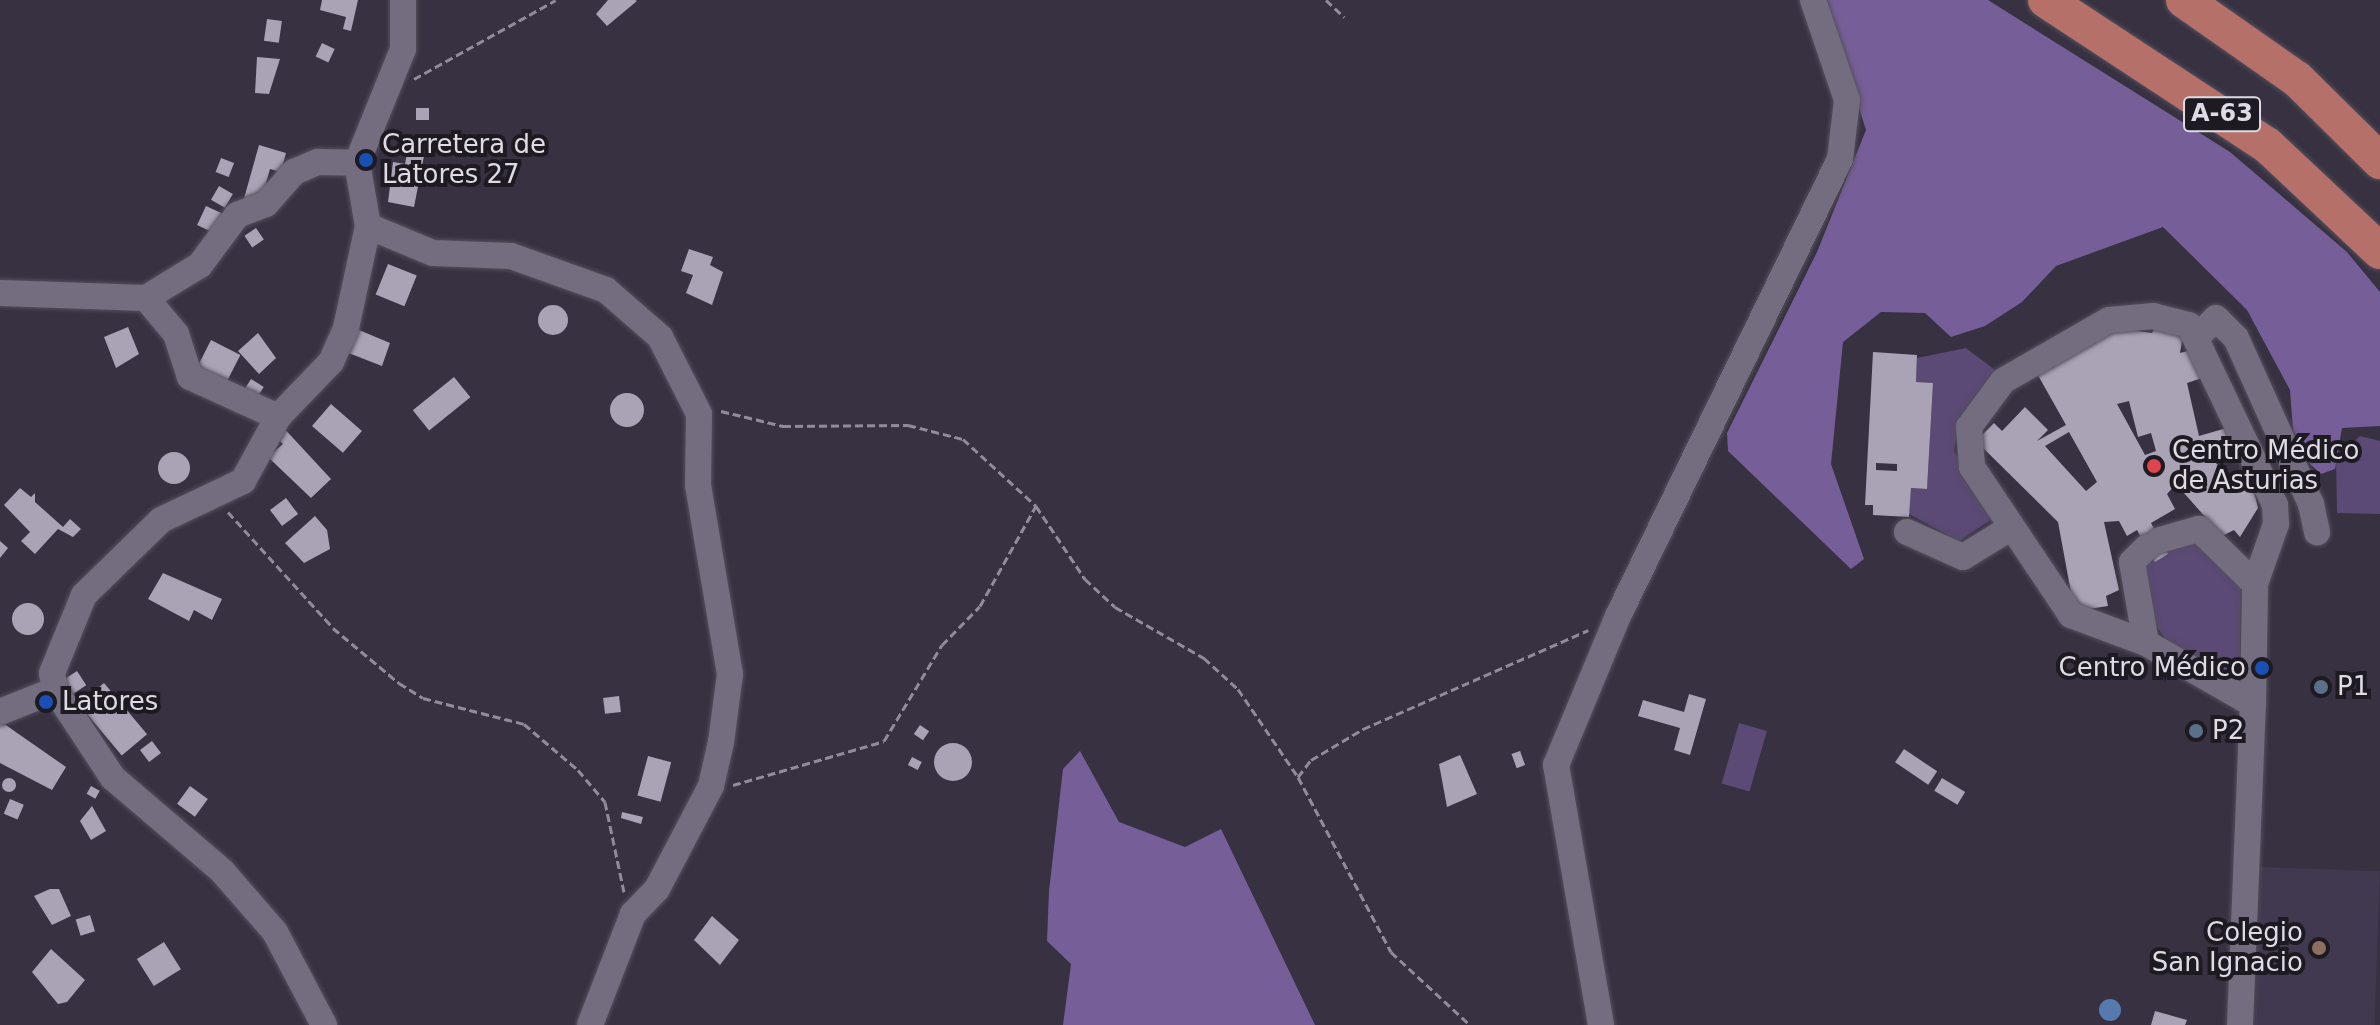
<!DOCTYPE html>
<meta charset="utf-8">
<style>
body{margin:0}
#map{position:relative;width:2380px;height:1025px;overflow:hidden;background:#373141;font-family:"DejaVu Sans",sans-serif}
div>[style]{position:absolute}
.built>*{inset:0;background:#41394f;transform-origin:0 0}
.green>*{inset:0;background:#5b4976;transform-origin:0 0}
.forest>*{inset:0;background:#765f98}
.water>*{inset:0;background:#577aae}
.round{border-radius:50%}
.building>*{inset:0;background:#aaa3b6;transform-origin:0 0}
.path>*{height:3px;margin-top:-1.5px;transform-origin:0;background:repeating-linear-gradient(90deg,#908c99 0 8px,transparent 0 12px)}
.roads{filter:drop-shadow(0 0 2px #544f5c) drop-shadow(0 0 2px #544f5c)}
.minor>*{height:26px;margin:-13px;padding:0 13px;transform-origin:13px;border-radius:13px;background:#746d7f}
.highway>*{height:36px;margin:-18px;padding:0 18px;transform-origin:18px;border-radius:18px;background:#b6706a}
.dots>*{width:22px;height:22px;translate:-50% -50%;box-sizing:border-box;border:4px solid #1d1a21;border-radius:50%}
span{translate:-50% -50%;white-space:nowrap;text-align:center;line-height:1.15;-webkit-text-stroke:8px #1d1a21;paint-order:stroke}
.shield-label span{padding:2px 6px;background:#1d1a21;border:2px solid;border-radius:6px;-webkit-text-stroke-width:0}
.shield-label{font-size:24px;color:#dedbe5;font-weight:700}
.poi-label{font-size:26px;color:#dedbe5}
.left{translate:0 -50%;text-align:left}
.right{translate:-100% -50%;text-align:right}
</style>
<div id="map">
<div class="built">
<i style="left:2261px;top:867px;width:119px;height:158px;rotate:2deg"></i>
</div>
<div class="green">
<i style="clip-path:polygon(1966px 348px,1995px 370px,1960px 416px,1954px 451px,1992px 519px,1959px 541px,1909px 514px,1911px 488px,1927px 489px,1933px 383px,1916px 382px,1917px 358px)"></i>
<i style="clip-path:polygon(2360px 436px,2380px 441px,2380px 514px,2337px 513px,2336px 458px)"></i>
<i style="clip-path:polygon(2192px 536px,2241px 583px,2240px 666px,2231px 677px,2167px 641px,2154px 623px,2143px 582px,2146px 557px)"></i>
<i style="left:1739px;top:723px;width:29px;height:63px;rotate:16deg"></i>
</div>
<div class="forest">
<i style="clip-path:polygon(1825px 0,1988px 0,2230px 152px,2347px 252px,2380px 292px,2380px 426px,2342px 428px,2335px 469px,2321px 474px,2310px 464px,2293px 430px,2290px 390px,2247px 310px,2163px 227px,2056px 266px,2022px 302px,1985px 326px,1951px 337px,1925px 313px,1881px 312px,1843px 342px,1831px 464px,1864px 559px,1851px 569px,1728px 451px,1727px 433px,1817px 252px,1866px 130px)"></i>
<i style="clip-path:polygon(1080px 751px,1119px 822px,1185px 847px,1221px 829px,1315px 1025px,1063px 1025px,1071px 964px,1047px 941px,1049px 891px,1063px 769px)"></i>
</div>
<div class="water">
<i class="round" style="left:2099px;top:999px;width:22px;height:22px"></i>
</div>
<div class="building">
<i style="clip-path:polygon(322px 0,358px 0,351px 31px,343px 29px,346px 17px,320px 10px)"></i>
<i style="clip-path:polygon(608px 0,635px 0,637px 1px,607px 26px,596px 14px)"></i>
<i style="left:267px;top:19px;width:15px;height:22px;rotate:8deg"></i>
<i style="left:322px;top:43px;width:14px;height:15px;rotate:25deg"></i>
<i style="clip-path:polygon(257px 57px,280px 59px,269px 94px,255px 93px)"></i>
<i style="left:416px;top:108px;width:13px;height:12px"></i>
<i style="clip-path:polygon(259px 145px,286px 153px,281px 172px,270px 169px,261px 201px,243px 202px)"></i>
<i style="clip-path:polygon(408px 148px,425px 151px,414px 207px,388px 202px,393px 162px,405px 164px)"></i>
<i style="left:221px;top:158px;width:14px;height:15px;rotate:21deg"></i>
<i style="left:219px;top:186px;width:16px;height:16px;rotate:30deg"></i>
<i style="left:206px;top:206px;width:21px;height:21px;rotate:25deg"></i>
<i style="left:256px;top:228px;width:14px;height:14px;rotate:56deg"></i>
<i style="clip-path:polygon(689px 249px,713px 257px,710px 265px,723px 272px,712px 305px,686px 293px,693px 275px,681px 271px)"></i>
<i style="left:388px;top:264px;width:31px;height:33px;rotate:22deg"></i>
<i class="round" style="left:538px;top:305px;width:30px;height:30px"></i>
<i style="clip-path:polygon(evenodd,2159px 322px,2184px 329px,2180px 353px,2196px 349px,2208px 376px,2187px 383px,2199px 436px,2230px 427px,2241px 452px,2214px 461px,2233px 481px,2249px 470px,2258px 508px,2240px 537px,2234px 530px,2222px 536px,2176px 484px,2167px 494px,2175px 509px,2151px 523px,2168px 554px,2155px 562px,2137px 530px,2127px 536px,2119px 521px,2104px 522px,2119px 590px,2106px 596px,2108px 606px,2082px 610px,2072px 598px,2058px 522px,1976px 441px,1994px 423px,2002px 431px,2025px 407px,2048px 430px,2037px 441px,2066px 425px,2035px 370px,2115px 328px,2152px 333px,2159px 322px,2129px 401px,2138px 437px,2151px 433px,2156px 451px,2145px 455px,2117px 404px,2129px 401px,2159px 322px,2069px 432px,2097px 482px,2086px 491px,2045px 446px,2069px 432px)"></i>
<i style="clip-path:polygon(128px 327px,139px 354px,116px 368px,104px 337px)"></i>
<i style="clip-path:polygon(359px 330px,390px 343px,382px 366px,346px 352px)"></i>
<i style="clip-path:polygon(258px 333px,276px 358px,259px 374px,238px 351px)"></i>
<i style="left:211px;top:340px;width:33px;height:40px;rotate:27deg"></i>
<i style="clip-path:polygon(evenodd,1873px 352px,1917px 355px,1916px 382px,1933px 383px,1927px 489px,1911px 488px,1909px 517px,1873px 515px,1873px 505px,1865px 505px,1873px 352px,1876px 463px,1897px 464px,1897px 471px,1876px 470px,1876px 463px)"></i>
<i style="left:454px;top:377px;width:26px;height:53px;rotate:51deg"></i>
<i style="left:251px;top:379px;width:15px;height:14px;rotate:32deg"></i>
<i class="round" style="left:610px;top:393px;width:34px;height:34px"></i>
<i style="left:331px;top:404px;width:41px;height:29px;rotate:41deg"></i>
<i style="clip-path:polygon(280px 424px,331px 479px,311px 498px,268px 457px,283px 444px,273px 435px)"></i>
<i class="round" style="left:158px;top:452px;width:32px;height:32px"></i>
<i style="clip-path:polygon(20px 488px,31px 497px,35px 493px,35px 502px,63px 527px,70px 519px,81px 529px,73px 537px,58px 529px,35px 554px,21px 541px,30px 532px,4px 505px)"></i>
<i style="left:286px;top:498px;width:20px;height:20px;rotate:53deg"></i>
<i style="clip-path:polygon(315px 516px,327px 530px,330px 549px,304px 563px,285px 543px)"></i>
<i style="clip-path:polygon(0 541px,8px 548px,0 558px)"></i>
<i style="clip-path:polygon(163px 573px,222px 599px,212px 620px,194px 610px,189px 621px,148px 599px)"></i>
<i class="round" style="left:12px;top:603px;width:32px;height:32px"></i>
<i style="left:77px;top:671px;width:17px;height:16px;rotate:57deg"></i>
<i style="left:104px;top:683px;width:67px;height:33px;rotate:50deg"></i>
<i style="clip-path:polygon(1689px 694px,1706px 699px,1690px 755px,1674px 750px,1680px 728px,1638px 716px,1643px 700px,1684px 712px)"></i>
<i style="left:619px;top:696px;width:16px;height:16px;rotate:83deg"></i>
<i style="clip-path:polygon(0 721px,66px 767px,52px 790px,0 763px)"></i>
<i style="left:920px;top:725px;width:11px;height:11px;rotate:34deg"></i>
<i style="left:152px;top:741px;width:15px;height:15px;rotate:53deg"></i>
<i class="round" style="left:934px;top:743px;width:38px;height:38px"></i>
<i style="left:1904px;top:749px;width:40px;height:16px;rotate:34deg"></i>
<i style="left:1520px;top:751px;width:15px;height:9px;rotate:70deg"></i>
<i style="clip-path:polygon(1460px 755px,1477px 794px,1447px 807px,1439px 764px)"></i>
<i style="left:648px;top:756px;width:24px;height:41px;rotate:15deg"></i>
<i style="left:912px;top:757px;width:11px;height:9px;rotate:27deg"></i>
<i class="round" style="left:2px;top:778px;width:14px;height:14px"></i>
<i style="left:1942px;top:778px;width:27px;height:15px;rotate:31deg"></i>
<i style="left:91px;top:786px;width:10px;height:9px;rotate:29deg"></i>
<i style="left:190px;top:786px;width:22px;height:22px;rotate:36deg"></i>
<i style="left:10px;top:799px;width:15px;height:16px;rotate:23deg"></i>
<i style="clip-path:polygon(92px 806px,106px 831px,91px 840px,80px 821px)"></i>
<i style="clip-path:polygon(622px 812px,643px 817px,641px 824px,621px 818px)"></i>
<i style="clip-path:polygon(50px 889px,59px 889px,71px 916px,52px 925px,34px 896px)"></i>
<i style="left:90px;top:915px;width:17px;height:15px;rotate:73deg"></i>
<i style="clip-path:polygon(712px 916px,739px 940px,720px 965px,694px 940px)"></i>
<i style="left:164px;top:942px;width:32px;height:32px;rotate:58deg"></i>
<i style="clip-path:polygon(51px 949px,85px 980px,67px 1002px,58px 1004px,32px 972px)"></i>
<i style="clip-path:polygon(2155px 1011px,2187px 1020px,2185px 1025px,2151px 1025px)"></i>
</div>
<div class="path">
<i style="left:1326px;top:0;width:25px;rotate:43deg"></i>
<i style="left:414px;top:79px;width:162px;rotate:-29.1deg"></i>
<i style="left:721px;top:411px;width:64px;rotate:13.6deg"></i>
<i style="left:783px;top:426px;width:125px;rotate:-0.5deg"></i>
<i style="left:908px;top:425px;width:57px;rotate:14.3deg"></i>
<i style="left:963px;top:439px;width:99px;rotate:42.5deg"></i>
<i style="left:1036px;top:506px;width:88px;rotate:56.1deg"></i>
<i style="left:1085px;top:579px;width:41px;rotate:43deg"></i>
<i style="left:1115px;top:607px;width:103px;rotate:29.8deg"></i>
<i style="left:1204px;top:658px;width:46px;rotate:42.4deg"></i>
<i style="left:1238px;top:689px;width:107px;rotate:55.7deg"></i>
<i style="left:1298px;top:777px;width:198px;rotate:62deg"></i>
<i style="left:1391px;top:952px;width:108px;rotate:42.7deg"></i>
<i style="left:228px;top:512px;width:156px;rotate:47.8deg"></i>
<i style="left:333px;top:628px;width:86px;rotate:39.8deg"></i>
<i style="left:399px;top:683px;width:28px;rotate:32deg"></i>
<i style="left:423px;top:698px;width:104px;rotate:14.4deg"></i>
<i style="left:524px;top:724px;width:71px;rotate:40.4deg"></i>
<i style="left:578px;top:770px;width:42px;rotate:49.8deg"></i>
<i style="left:605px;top:802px;width:92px;rotate:78.1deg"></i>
<i style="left:1298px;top:777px;width:21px;rotate:-53deg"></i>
<i style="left:1311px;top:760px;width:61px;rotate:-30.8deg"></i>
<i style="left:1363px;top:729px;width:246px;rotate:-23.7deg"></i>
<i style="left:733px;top:785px;width:157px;rotate:-16.2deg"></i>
<i style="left:884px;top:741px;width:112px;rotate:-58.9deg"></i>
<i style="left:942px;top:645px;width:54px;rotate:-45.7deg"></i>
<i style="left:980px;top:606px;width:115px;rotate:-60.8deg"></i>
</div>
<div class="roads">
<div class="minor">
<i style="left:368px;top:226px;width:70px;rotate:22.6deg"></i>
<i style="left:433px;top:253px;width:78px;rotate:2.2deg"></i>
<i style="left:511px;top:256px;width:101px;rotate:19.7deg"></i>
<i style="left:606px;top:290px;width:72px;rotate:41deg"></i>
<i style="left:660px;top:337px;width:86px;rotate:63.1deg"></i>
<i style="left:699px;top:414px;width:71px;rotate:90.8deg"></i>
<i style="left:698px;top:485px;width:192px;rotate:80.4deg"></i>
<i style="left:730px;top:674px;width:69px;rotate:97.5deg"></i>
<i style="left:721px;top:742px;width:45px;rotate:102.8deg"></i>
<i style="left:711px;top:786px;width:116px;rotate:117.7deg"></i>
<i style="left:657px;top:889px;width:35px;rotate:134deg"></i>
<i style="left:633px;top:914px;width:119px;rotate:111.2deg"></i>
<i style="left:0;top:293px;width:146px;rotate:2deg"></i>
<i style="left:146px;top:298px;width:63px;rotate:-31.4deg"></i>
<i style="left:200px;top:265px;width:62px;rotate:-53.5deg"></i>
<i style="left:237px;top:215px;width:31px;rotate:-21deg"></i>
<i style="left:266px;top:204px;width:43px;rotate:-48.8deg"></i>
<i style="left:294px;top:172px;width:26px;rotate:-23deg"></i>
<i style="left:318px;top:162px;width:39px;rotate:1deg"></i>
<i style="left:146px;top:298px;width:47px;rotate:50.2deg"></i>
<i style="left:176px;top:334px;width:45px;rotate:72deg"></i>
<i style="left:190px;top:377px;width:97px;rotate:24.4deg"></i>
<i style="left:2198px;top:336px;width:25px;rotate:-45deg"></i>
<i style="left:2216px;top:318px;width:28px;rotate:45deg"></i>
<i style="left:2236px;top:338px;width:182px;rotate:65.7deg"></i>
<i style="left:2311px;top:504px;width:29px;rotate:78deg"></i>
<i style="left:1907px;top:532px;width:61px;rotate:24.1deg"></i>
<i style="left:1963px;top:557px;width:57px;rotate:-31.5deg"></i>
<i style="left:2160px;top:540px;width:41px;rotate:-15.8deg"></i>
<i style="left:2199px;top:529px;width:78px;rotate:44.5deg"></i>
<i style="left:2146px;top:643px;width:82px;rotate:-99.8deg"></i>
<i style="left:2132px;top:562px;width:21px;rotate:-45deg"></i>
<i style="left:0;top:712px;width:59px;rotate:-21.8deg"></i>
<i style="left:324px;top:1025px;width:105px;rotate:-117.8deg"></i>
<i style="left:275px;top:932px;width:81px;rotate:-131deg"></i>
<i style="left:222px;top:871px;width:143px;rotate:-139.5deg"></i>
<i style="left:113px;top:778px;width:105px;rotate:-123.4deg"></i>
<i style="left:55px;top:690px;width:17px;rotate:-100deg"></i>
<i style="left:52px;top:673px;width:84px;rotate:-67.7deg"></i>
<i style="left:84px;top:595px;width:107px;rotate:-44.2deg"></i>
<i style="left:161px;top:520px;width:91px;rotate:-25.4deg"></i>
<i style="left:243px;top:481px;width:73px;rotate:-61.3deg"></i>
<i style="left:278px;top:417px;width:76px;rotate:-46.1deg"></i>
<i style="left:331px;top:362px;width:37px;rotate:-66deg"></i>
<i style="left:346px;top:328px;width:104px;rotate:-77.8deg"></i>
<i style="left:368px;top:226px;width:64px;rotate:-99.9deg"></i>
<i style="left:357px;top:163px;width:123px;rotate:-68deg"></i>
<i style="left:403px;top:49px;width:49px;rotate:-90deg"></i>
<i style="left:1601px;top:1025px;width:264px;rotate:-99.8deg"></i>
<i style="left:1556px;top:765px;width:161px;rotate:-67.4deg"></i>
<i style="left:1618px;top:616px;width:508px;rotate:-64.09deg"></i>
<i style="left:1840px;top:159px;width:59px;rotate:-83.2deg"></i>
<i style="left:1847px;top:100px;width:106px;rotate:-108.8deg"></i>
<i style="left:2240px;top:1025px;width:321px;rotate:-87.7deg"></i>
<i style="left:2253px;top:704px;width:120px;rotate:-89deg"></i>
<i style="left:2255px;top:584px;width:64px;rotate:-70.7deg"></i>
<i style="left:2276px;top:524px;width:19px;rotate:-93deg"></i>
<i style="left:2275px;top:505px;width:199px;rotate:-115.5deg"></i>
<i style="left:2189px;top:325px;width:36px;rotate:-166deg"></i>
<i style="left:2154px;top:316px;width:45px;rotate:174.9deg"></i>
<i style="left:2109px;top:320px;width:122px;rotate:150.1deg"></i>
<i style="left:2003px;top:381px;width:57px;rotate:126.5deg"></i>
<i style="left:1969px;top:427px;width:40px;rotate:85.7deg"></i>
<i style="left:1972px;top:467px;width:178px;rotate:56.2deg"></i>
<i style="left:2071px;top:615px;width:80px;rotate:20.5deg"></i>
<i style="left:2146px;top:643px;width:123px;rotate:29.7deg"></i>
</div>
<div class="highway">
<i style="left:2046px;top:0;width:264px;rotate:33.3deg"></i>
<i style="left:2267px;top:145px;width:155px;rotate:43.2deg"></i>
<i style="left:2184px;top:0;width:138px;rotate:35deg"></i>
<i style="left:2297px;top:79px;width:117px;rotate:44.7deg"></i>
</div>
</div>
<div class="dots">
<i style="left:366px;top:160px;background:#1a4fb4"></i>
<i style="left:2154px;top:466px;background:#e0444e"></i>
<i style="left:2262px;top:668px;background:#1a4fb4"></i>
<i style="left:2321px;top:687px;background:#5c6f8a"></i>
<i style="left:46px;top:702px;background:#1a4fb4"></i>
<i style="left:2196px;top:731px;background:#5c6f8a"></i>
<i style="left:2319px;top:948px;background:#8d6e63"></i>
</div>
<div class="shield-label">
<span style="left:2222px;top:114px">A-63</span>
</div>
<div class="poi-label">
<span class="left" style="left:382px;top:160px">Carretera de<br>Latores 27</span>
<span class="left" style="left:2172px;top:466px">Centro Médico<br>de Asturias</span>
<span class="right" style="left:2246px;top:668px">Centro Médico</span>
<span class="left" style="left:2337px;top:687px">P1</span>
<span class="left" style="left:62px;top:702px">Latores</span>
<span class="left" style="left:2212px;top:731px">P2</span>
<span class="right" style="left:2303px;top:948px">Colegio<br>San Ignacio</span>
</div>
</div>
